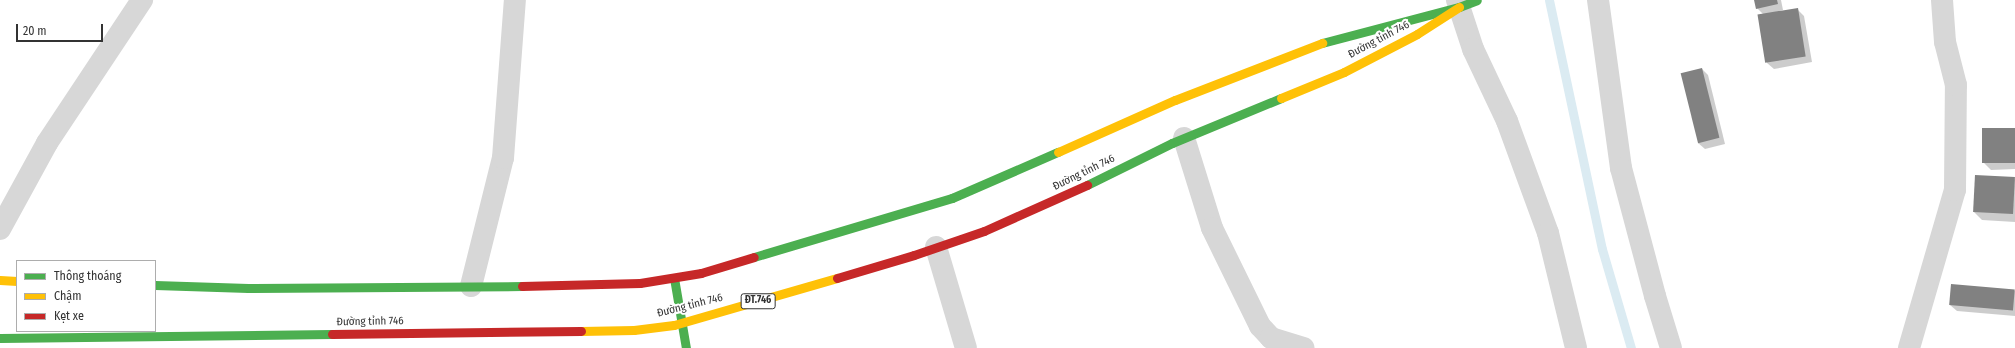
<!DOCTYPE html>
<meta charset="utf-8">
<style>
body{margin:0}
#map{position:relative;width:2015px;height:348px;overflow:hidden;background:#fff;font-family:"Fira Sans Condensed",sans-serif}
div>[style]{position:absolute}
.shadow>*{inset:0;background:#0003}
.stream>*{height:9px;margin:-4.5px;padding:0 4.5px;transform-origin:4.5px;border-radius:4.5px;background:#dbebf2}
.building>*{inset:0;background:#818181;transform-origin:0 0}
.street>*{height:22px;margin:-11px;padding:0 11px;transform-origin:11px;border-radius:11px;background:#d7d7d7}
.fast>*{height:9px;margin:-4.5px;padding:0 4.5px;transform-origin:4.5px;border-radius:4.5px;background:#4caf50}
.slow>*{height:9px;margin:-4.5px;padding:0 4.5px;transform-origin:4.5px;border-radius:4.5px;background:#ffc107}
.jam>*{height:9px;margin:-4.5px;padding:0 4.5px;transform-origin:4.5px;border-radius:4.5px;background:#c62828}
span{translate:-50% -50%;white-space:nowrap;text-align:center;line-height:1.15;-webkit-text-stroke:4px #fff;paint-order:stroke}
.shield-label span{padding:1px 3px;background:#fff;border:1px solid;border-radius:3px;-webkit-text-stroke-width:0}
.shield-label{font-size:10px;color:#333;font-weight:700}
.street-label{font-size:11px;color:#333}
.legend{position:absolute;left:16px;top:260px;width:140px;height:72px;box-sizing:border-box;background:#fff;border:1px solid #adadad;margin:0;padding:5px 7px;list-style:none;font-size:12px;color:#333}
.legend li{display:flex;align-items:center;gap:8px;height:20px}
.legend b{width:20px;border:1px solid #adadad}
.scale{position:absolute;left:16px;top:24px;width:87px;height:18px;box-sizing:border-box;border:2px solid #333;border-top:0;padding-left:5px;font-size:12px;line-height:14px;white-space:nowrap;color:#333;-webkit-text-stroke:3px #fff;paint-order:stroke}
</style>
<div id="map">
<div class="shadow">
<i style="clip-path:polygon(1755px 0,1781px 0,1783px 10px,1776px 12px,1776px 13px,1797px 9px,1804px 16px,1812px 62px,1774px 69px,1767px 63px,1764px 15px,1757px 8px)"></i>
<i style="clip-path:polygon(1702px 69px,1708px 75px,1725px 144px,1705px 149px,1698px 143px)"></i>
<i style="clip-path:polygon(2015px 129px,2015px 169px,1991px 170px,1984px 163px)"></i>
<i style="clip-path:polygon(2015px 178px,2015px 222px,1982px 220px,1974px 212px)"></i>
<i style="clip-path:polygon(2015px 291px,2015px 316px,1957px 311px,1950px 305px)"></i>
</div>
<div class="stream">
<i style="left:1549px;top:0;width:255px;rotate:78deg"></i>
<i style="left:1602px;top:249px;width:103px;rotate:73.7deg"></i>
</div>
<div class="building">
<i style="clip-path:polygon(1754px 0,1777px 0,1778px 4px,1756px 9px)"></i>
<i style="left:1798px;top:8px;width:49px;height:41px;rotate:81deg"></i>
<i style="left:1702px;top:68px;width:72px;height:22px;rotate:76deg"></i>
<i style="left:2015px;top:128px;width:35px;height:33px;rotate:90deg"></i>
<i style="left:1975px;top:175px;width:40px;height:37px;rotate:3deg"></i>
<i style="left:1951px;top:284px;width:64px;height:21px;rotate:5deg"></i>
</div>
<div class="street">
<i style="left:1457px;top:0;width:52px;rotate:71.9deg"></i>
<i style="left:1473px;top:49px;width:80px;rotate:64.7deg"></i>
<i style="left:1507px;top:121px;width:119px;rotate:69.9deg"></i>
<i style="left:1548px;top:233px;width:118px;rotate:76.3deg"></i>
<i style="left:1598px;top:0;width:170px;rotate:82.2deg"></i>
<i style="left:1621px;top:168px;width:132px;rotate:75.1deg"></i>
<i style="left:1655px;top:296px;width:54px;rotate:72.9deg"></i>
<i style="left:1184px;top:138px;width:94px;rotate:72.7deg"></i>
<i style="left:1212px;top:228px;width:109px;rotate:63.9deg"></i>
<i style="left:1260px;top:326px;width:16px;rotate:47deg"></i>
<i style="left:1271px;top:338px;width:34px;rotate:17deg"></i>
<i style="left:0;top:229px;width:98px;rotate:-61.3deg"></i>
<i style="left:47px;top:143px;width:172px;rotate:-56.4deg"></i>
<i style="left:936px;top:247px;width:105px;rotate:73.5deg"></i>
<i style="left:471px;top:286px;width:132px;rotate:-76deg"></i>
<i style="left:503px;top:158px;width:158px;rotate:-85.7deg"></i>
<i style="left:1909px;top:348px;width:165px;rotate:-73.8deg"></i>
<i style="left:1955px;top:190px;width:105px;rotate:-89.5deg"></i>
<i style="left:1956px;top:85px;width:44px;rotate:-104.3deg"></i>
<i style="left:1945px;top:42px;width:42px;rotate:-94.1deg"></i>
</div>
<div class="fast">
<i style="left:1322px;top:43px;width:142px;rotate:-14.7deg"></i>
<i style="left:1459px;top:7px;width:19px;rotate:-21deg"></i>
<i style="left:1087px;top:185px;width:95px;rotate:-26.3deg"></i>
<i style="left:1172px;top:143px;width:118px;rotate:-22.4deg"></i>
<i style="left:754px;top:257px;width:207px;rotate:-16.6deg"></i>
<i style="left:952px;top:198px;width:116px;rotate:-23.5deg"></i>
<i style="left:674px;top:278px;width:71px;rotate:80.3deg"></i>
<i style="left:155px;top:285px;width:93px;rotate:1.8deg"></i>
<i style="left:248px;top:288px;width:274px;rotate:-0.4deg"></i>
<i style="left:0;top:338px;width:332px;rotate:-0.7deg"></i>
</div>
<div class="slow">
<i style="left:1281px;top:98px;width:68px;rotate:-22.4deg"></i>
<i style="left:1344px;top:72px;width:82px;rotate:-27.5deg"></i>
<i style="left:1417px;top:34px;width:50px;rotate:-32.7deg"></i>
<i style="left:1058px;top:152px;width:128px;rotate:-24deg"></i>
<i style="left:1175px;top:100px;width:158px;rotate:-21.2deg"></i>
<i style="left:0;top:280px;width:17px;rotate:3deg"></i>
<i style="left:581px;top:331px;width:53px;rotate:-1.1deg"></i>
<i style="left:634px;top:330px;width:40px;rotate:-7.1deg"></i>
<i style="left:674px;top:325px;width:170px;rotate:-16.1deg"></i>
</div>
<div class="jam">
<i style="left:837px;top:278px;width:80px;rotate:-16.6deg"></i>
<i style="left:914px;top:255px;width:74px;rotate:-18.9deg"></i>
<i style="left:984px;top:231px;width:113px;rotate:-24.1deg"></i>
<i style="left:522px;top:286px;width:118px;rotate:-1.5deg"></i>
<i style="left:640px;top:283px;width:62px;rotate:-9.3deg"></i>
<i style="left:701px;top:273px;width:55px;rotate:-16.8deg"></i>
<i style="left:332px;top:334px;width:249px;rotate:-0.7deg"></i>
</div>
<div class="shield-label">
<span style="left:758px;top:301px">ĐT.746</span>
</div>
<div class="street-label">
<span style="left:1379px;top:40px;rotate:-28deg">Đường tỉnh 746</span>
<span style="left:1084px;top:173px;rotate:-26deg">Đường tỉnh 746</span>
<span style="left:690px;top:306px;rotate:-14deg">Đường tỉnh 746</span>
<span style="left:370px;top:322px;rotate:-1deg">Đường tỉnh 746</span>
</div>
<ul class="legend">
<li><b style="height:5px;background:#4caf50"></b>Thông thoáng</li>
<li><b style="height:5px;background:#ffc107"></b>Chậm</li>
<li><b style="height:5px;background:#c62828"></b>Kẹt xe</li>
</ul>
<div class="scale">20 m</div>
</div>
